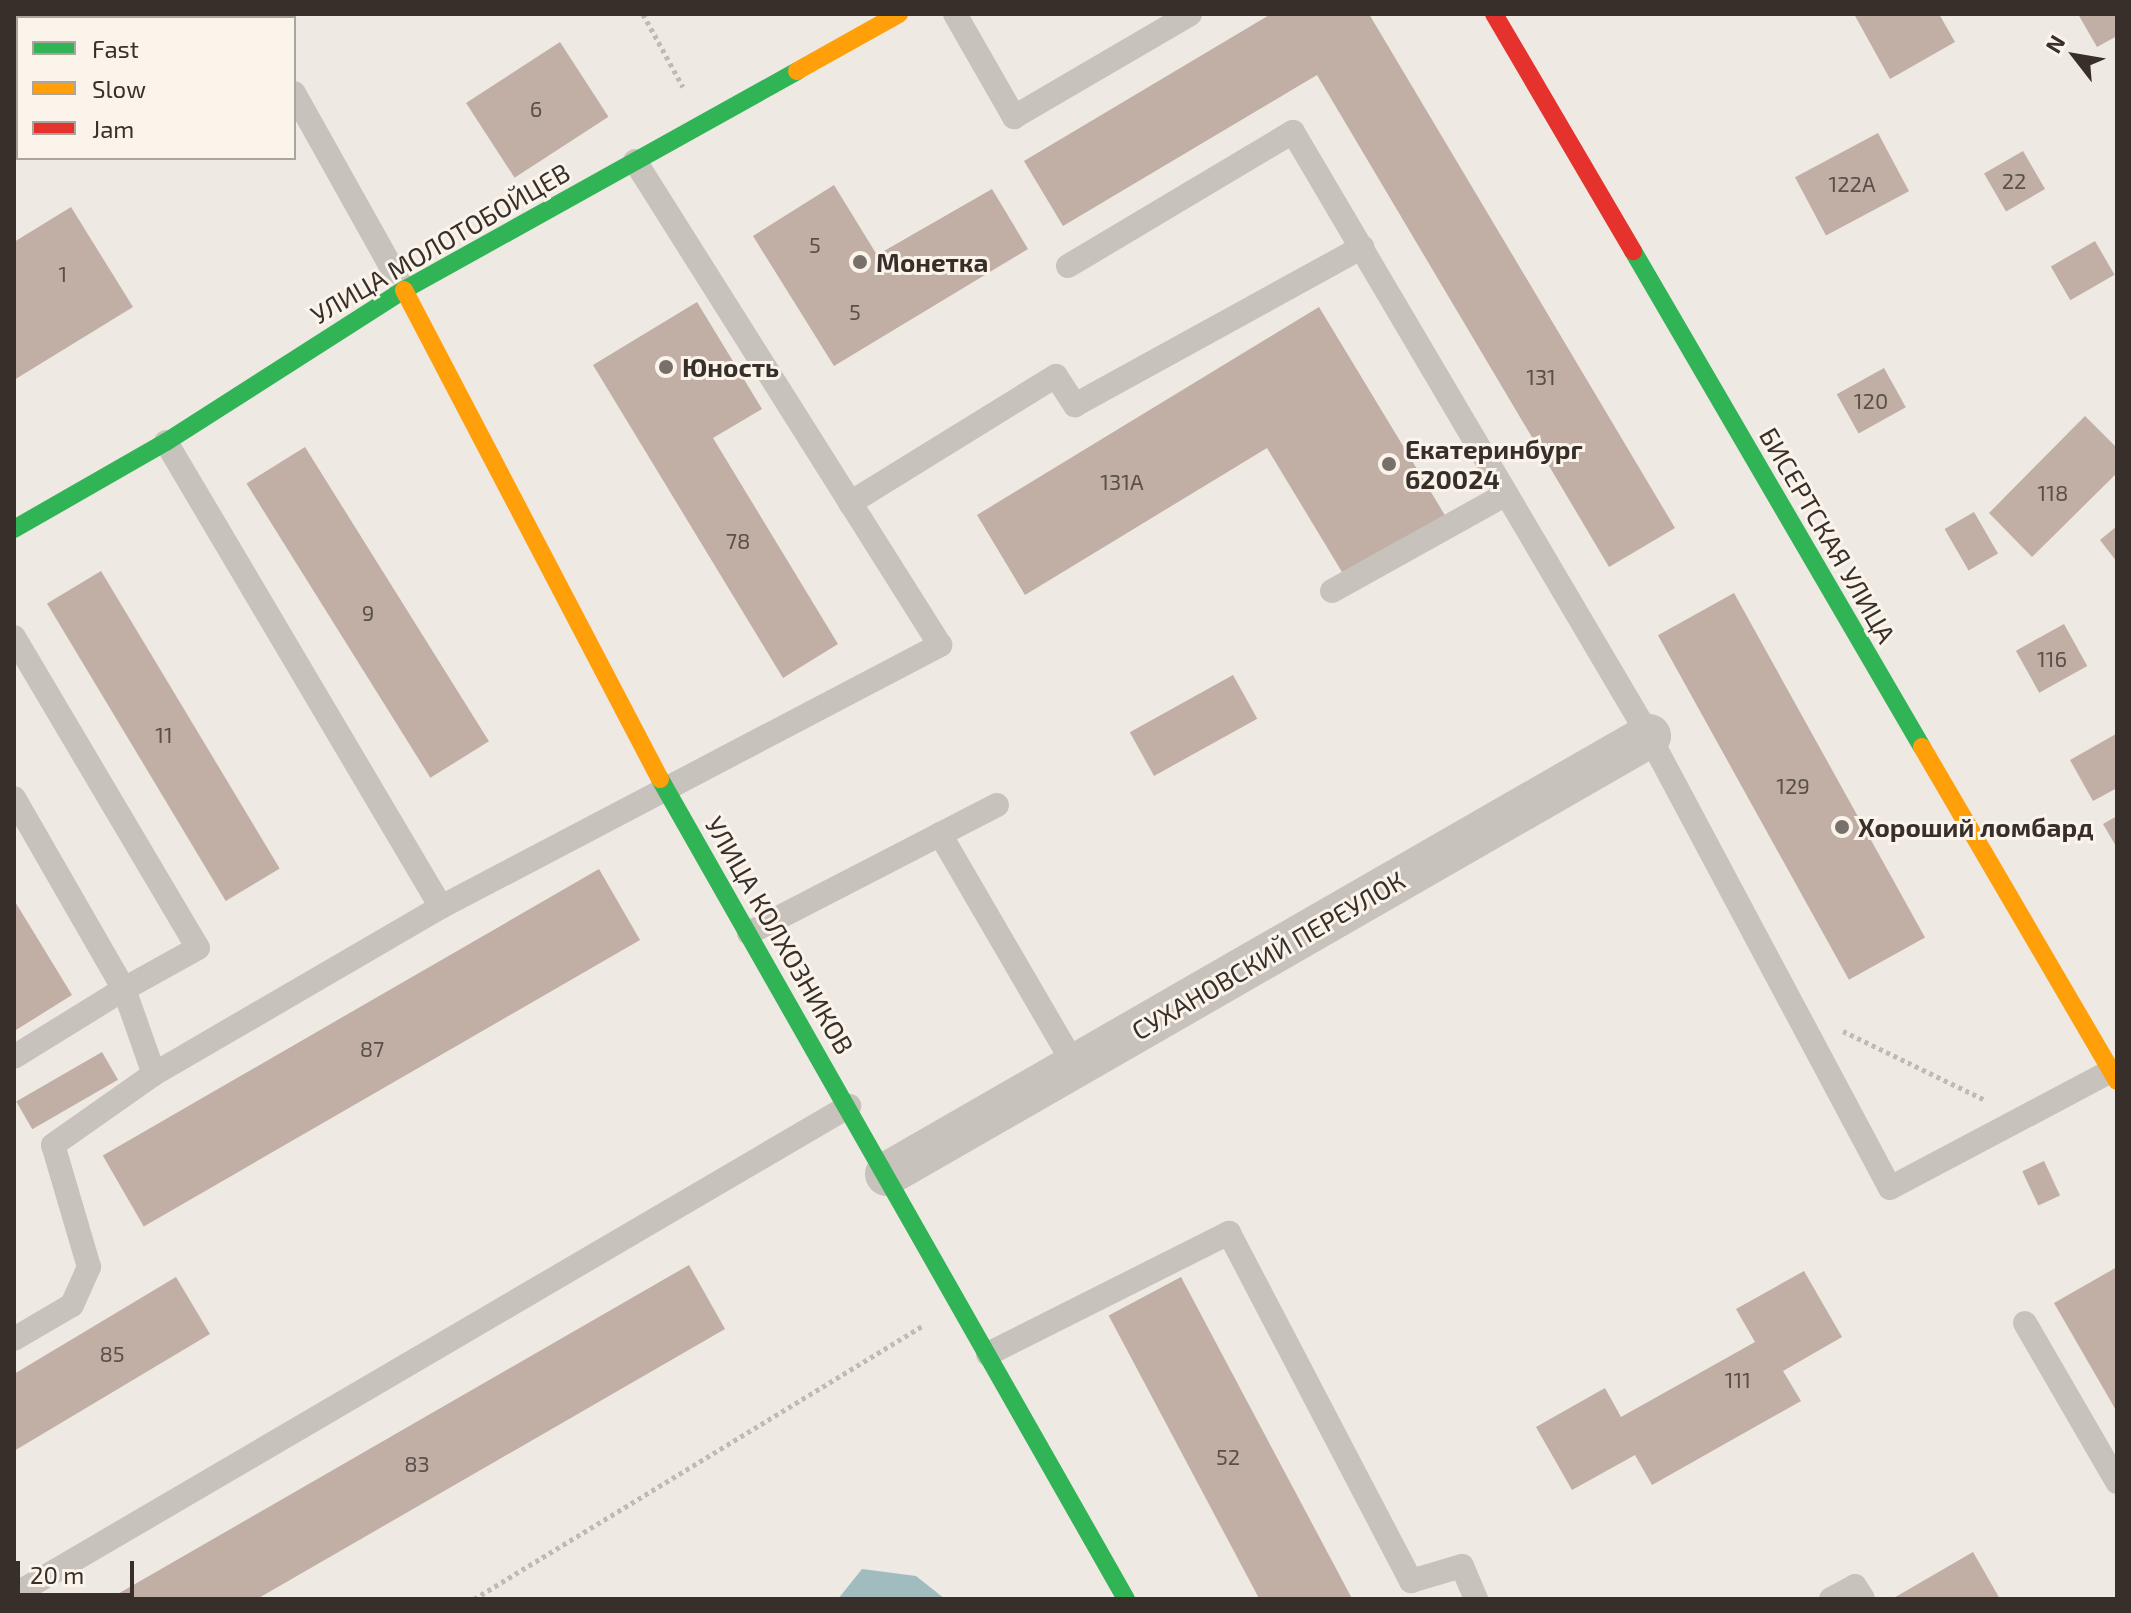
<!DOCTYPE html>
<meta charset="utf-8">
<style>
body{margin:0}
#map{position:relative;width:2131px;height:1613px;overflow:hidden;background:#eee9e3;font-family:"Exo 2",sans-serif}
div>[style]{position:absolute}
.water>*{inset:0;background:#a0bcbe}
.building>*{inset:0;background:#c1afa5;transform-origin:0 0}
.path>*{height:5px;margin-top:-2.5px;transform-origin:0;background:repeating-linear-gradient(90deg,#c0bab4 0 4px,transparent 0 8px)}
.lane>*{height:24px;margin:-12px;padding:0 12px;transform-origin:12px;border-radius:12px;background:#c7c2bc}
.street>*{height:44px;margin:-22px;padding:0 22px;transform-origin:22px;border-radius:22px;background:#c7c2bc}
.fast>*{height:18px;margin:-9px;padding:0 9px;transform-origin:9px;border-radius:9px;background:#30b455}
.slow>*{height:18px;margin:-9px;padding:0 9px;transform-origin:9px;border-radius:9px;background:#ff9f0a}
.jam>*{height:18px;margin:-9px;padding:0 9px;transform-origin:9px;border-radius:9px;background:#e5322d}
.dots>*{width:22px;height:22px;translate:-50% -50%;box-sizing:border-box;border:4px solid #faf4eb;border-radius:50%}
span{translate:-50% -50%;white-space:nowrap;text-align:center;line-height:1.15;-webkit-text-stroke:6px #faf4eb;paint-order:stroke}
.number-label{font-size:22px;color:#5a4f49}
.number-label span{-webkit-text-stroke-width:0}
.street-label{font-size:26px;color:#382f2a}
.poi-label{font-size:26px;color:#382f2a;font-weight:700}
.left{translate:0 -50%;text-align:left}
.frame{position:absolute;inset:0;border:16px solid #382f2a;pointer-events:none}
.legend{position:absolute;left:16px;top:16px;width:280px;height:144px;box-sizing:border-box;background:#faf4eb;border:2px solid #aca59e;margin:0;padding:10px 14px;list-style:none;font-size:24px;color:#382f2a}
.legend li{display:flex;align-items:center;gap:16px;height:40px}
.legend b{width:40px;border:2px solid #aca59e}
.north{position:absolute;left:2035px;top:16px;width:80px;height:80px;-webkit-text-stroke:6px #faf4eb;paint-order:stroke;rotate:301deg;font-size:22px;font-weight:700;line-height:32px;text-align:center;color:#382f2a}
.north::after{content:'';display:block;margin:auto;width:28px;height:36px;background:#382f2a;clip-path:polygon(50% 0,100% 100%,50% 72%,0 100%)}
.scale{position:absolute;left:16px;top:1561px;width:118px;height:36px;box-sizing:border-box;border:4px solid #382f2a;border-top:0;padding-left:10px;font-size:24px;line-height:28px;white-space:nowrap;color:#382f2a;-webkit-text-stroke:6px #faf4eb;paint-order:stroke}
</style>
<div id="map">
<div class="water">
<i style="clip-path:polygon(862px 1569px,916px 1576px,945px 1599px,838px 1599px)"></i>
</div>
<div class="building">
<i style="clip-path:polygon(14px 14px,30px 18px,18px 18px,14px 113px)"></i>
<i style="clip-path:polygon(1271px 14px,1369px 14px,1675px 528px,1609px 567px,1317px 75px,1063px 226px,1024px 161px)"></i>
<i style="clip-path:polygon(1854px 14px,1939px 14px,1955px 42px,1890px 79px)"></i>
<i style="clip-path:polygon(2078px 14px,2117px 14px,2117px 36px,2097px 47px)"></i>
<i style="left:560px;top:42px;width:89px;height:112px;rotate:57deg"></i>
<i style="left:1878px;top:133px;width:66px;height:94px;rotate:62deg"></i>
<i style="left:2023px;top:151px;width:44px;height:45px;rotate:60deg"></i>
<i style="clip-path:polygon(834px 185px,877px 255px,992px 189px,1028px 249px,834px 366px,753px 236px)"></i>
<i style="clip-path:polygon(71px 207px,133px 307px,14px 380px,14px 242px)"></i>
<i style="left:2095px;top:241px;width:39px;height:51px;rotate:60deg"></i>
<i style="clip-path:polygon(697px 302px,762px 409px,713px 438px,838px 644px,783px 678px,593px 365px)"></i>
<i style="clip-path:polygon(1319px 307px,1446px 517px,1345px 577px,1267px 448px,1025px 595px,977px 515px)"></i>
<i style="left:1884px;top:368px;width:45px;height:54px;rotate:61deg"></i>
<i style="clip-path:polygon(2085px 416px,2117px 448px,2117px 473px,2032px 557px,1989px 513px)"></i>
<i style="left:305px;top:447px;width:347px;height:69px;rotate:58deg"></i>
<i style="left:1974px;top:512px;width:48px;height:34px;rotate:60deg"></i>
<i style="clip-path:polygon(2117px 526px,2117px 562px,2100px 540px)"></i>
<i style="left:101px;top:571px;width:347px;height:63px;rotate:59deg"></i>
<i style="left:1734px;top:593px;width:394px;height:87px;rotate:61deg"></i>
<i style="left:2064px;top:624px;width:48px;height:55px;rotate:61deg"></i>
<i style="left:1233px;top:675px;width:50px;height:118px;rotate:61deg"></i>
<i style="clip-path:polygon(2116px 734px,2117px 788px,2093px 801px,2070px 760px)"></i>
<i style="clip-path:polygon(2117px 816px,2117px 848px,2103px 824px)"></i>
<i style="left:599px;top:869px;width:82px;height:573px;rotate:60deg"></i>
<i style="clip-path:polygon(14px 900px,72px 995px,16px 1030px,14px 1027px)"></i>
<i style="left:102px;top:1052px;width:32px;height:99px;rotate:60deg"></i>
<i style="left:2044px;top:1161px;width:38px;height:24px;rotate:65deg"></i>
<i style="clip-path:polygon(689px 1265px,725px 1329px,257px 1599px,109px 1599px)"></i>
<i style="clip-path:polygon(2117px 1267px,2117px 1412px,2054px 1303px)"></i>
<i style="clip-path:polygon(1804px 1271px,1842px 1337px,1783px 1371px,1801px 1401px,1652px 1485px,1635px 1455px,1572px 1490px,1536px 1427px,1605px 1388px,1621px 1417px,1755px 1342px,1736px 1309px)"></i>
<i style="clip-path:polygon(176px 1277px,210px 1334px,14px 1451px,14px 1374px)"></i>
<i style="left:1181px;top:1277px;width:363px;height:82px;rotate:62deg"></i>
<i style="clip-path:polygon(1973px 1552px,2000px 1599px,1892px 1599px)"></i>
</div>
<div class="path">
<i style="left:643px;top:14px;width:83px;rotate:61.3deg"></i>
<i style="left:1843px;top:1031px;width:158px;rotate:25.9deg"></i>
<i style="left:474px;top:1599px;width:527px;rotate:-31.34deg"></i>
</div>
<div class="lane">
<i style="left:249px;top:14px;width:5px;rotate:53deg"></i>
<i style="left:955px;top:14px;width:119px;rotate:60.2deg"></i>
<i style="left:1014px;top:117px;width:204px;rotate:-30.3deg"></i>
<i style="left:294px;top:93px;width:226px;rotate:60.8deg"></i>
<i style="left:1068px;top:266px;width:262px;rotate:-30.8deg"></i>
<i style="left:1293px;top:132px;width:701px;rotate:59.48deg"></i>
<i style="left:1649px;top:736px;width:512px;rotate:61.93deg"></i>
<i style="left:1890px;top:1188px;width:250px;rotate:-27.9deg"></i>
<i style="left:166px;top:442px;width:540px;rotate:59.4deg"></i>
<i style="left:850px;top:503px;width:242px;rotate:-31.7deg"></i>
<i style="left:1056px;top:376px;width:35px;rotate:57deg"></i>
<i style="left:1075px;top:405px;width:328px;rotate:-28.8deg"></i>
<i style="left:1332px;top:591px;width:199px;rotate:-29.1deg"></i>
<i style="left:14px;top:637px;width:361px;rotate:59.4deg"></i>
<i style="left:198px;top:948px;width:85px;rotate:151deg"></i>
<i style="left:124px;top:989px;width:90px;rotate:70.6deg"></i>
<i style="left:14px;top:798px;width:220px;rotate:60.1deg"></i>
<i style="left:124px;top:989px;width:129px;rotate:148.3deg"></i>
<i style="left:940px;top:834px;width:268px;rotate:59.8deg"></i>
<i style="left:749px;top:933px;width:279px;rotate:-27.3deg"></i>
<i style="left:2025px;top:1323px;width:184px;rotate:59.9deg"></i>
<i style="left:14px;top:1339px;width:67px;rotate:-30.4deg"></i>
<i style="left:72px;top:1305px;width:42px;rotate:-65.9deg"></i>
<i style="left:89px;top:1267px;width:127px;rotate:-106.4deg"></i>
<i style="left:53px;top:1145px;width:123px;rotate:-35.1deg"></i>
<i style="left:154px;top:1074px;width:332px;rotate:-30.2deg"></i>
<i style="left:441px;top:907px;width:564px;rotate:-27.7deg"></i>
<i style="left:940px;top:645px;width:572px;rotate:-122.22deg"></i>
<i style="left:988px;top:1354px;width:270px;rotate:-26.7deg"></i>
<i style="left:1229px;top:1233px;width:393px;rotate:62.4deg"></i>
<i style="left:1411px;top:1581px;width:53px;rotate:-16.4deg"></i>
<i style="left:1462px;top:1566px;width:36px;rotate:67deg"></i>
<i style="left:14px;top:1595px;width:968px;rotate:-30.35deg"></i>
<i style="left:1831px;top:1599px;width:27px;rotate:-28deg"></i>
<i style="left:1855px;top:1586px;width:15px;rotate:58deg"></i>
</div>
<div class="street">
<i style="left:887px;top:1174px;width:879px;rotate:-29.89deg"></i>
</div>
<div class="fast">
<i style="left:1633px;top:251px;width:574px;rotate:59.77deg"></i>
<i style="left:14px;top:529px;width:175px;rotate:-29.8deg"></i>
<i style="left:166px;top:442px;width:282px;rotate:-32.6deg"></i>
<i style="left:404px;top:290px;width:450px;rotate:-29.1deg"></i>
<i style="left:660px;top:779px;width:943px;rotate:60.39deg"></i>
</div>
<div class="slow">
<i style="left:797px;top:71px;width:117px;rotate:-29.2deg"></i>
<i style="left:404px;top:290px;width:552px;rotate:62.37deg"></i>
<i style="left:1922px;top:747px;width:387px;rotate:59.7deg"></i>
</div>
<div class="jam">
<i style="left:1494px;top:14px;width:275px;rotate:59.6deg"></i>
</div>
<div class="dots">
<i style="left:860px;top:262px;background:#78706b"></i>
<i style="left:666px;top:367px;background:#78706b"></i>
<i style="left:1389px;top:464px;background:#78706b"></i>
<i style="left:1842px;top:827px;background:#78706b"></i>
</div>
<div class="number-label">
<span style="left:536px;top:109px">6</span>
<span style="left:2014px;top:181px">22</span>
<span style="left:1852px;top:184px">122А</span>
<span style="left:815px;top:245px">5</span>
<span style="left:63px;top:274px">1</span>
<span style="left:855px;top:312px">5</span>
<span style="left:1541px;top:377px">131</span>
<span style="left:1871px;top:401px">120</span>
<span style="left:1122px;top:482px">131А</span>
<span style="left:2053px;top:493px">118</span>
<span style="left:738px;top:541px">78</span>
<span style="left:368px;top:613px">9</span>
<span style="left:2052px;top:659px">116</span>
<span style="left:164px;top:735px">11</span>
<span style="left:1793px;top:786px">129</span>
<span style="left:372px;top:1049px">87</span>
<span style="left:112px;top:1354px">85</span>
<span style="left:1738px;top:1380px">111</span>
<span style="left:1228px;top:1457px">52</span>
<span style="left:417px;top:1464px">83</span>
</div>
<div class="street-label">
<span style="left:440px;top:243px;rotate:-30deg">УЛИЦА МОЛОТОБОЙЦЕВ</span>
<span style="left:1828px;top:535px;rotate:60deg">БИСЕРТСКАЯ УЛИЦА</span>
<span style="left:780px;top:935px;rotate:60deg">УЛИЦА КОЛХОЗНИКОВ</span>
<span style="left:1268px;top:955px;rotate:-30deg">СУХАНОВСКИЙ ПЕРЕУЛОК</span>
</div>
<div class="poi-label">
<span class="left" style="left:876px;top:262px">Монетка</span>
<span class="left" style="left:682px;top:367px">Юность</span>
<span class="left" style="left:1405px;top:464px">Екатеринбург<br>620024</span>
<span class="left" style="left:1858px;top:827px">Хороший ломбард</span>
</div>
<div class="frame"></div>
<ul class="legend">
<li><b style="height:10px;background:#30b455"></b>Fast</li>
<li><b style="height:10px;background:#ff9f0a"></b>Slow</li>
<li><b style="height:10px;background:#e5322d"></b>Jam</li>
</ul>
<div class="north">N</div>
<div class="scale">20 m</div>
</div>
